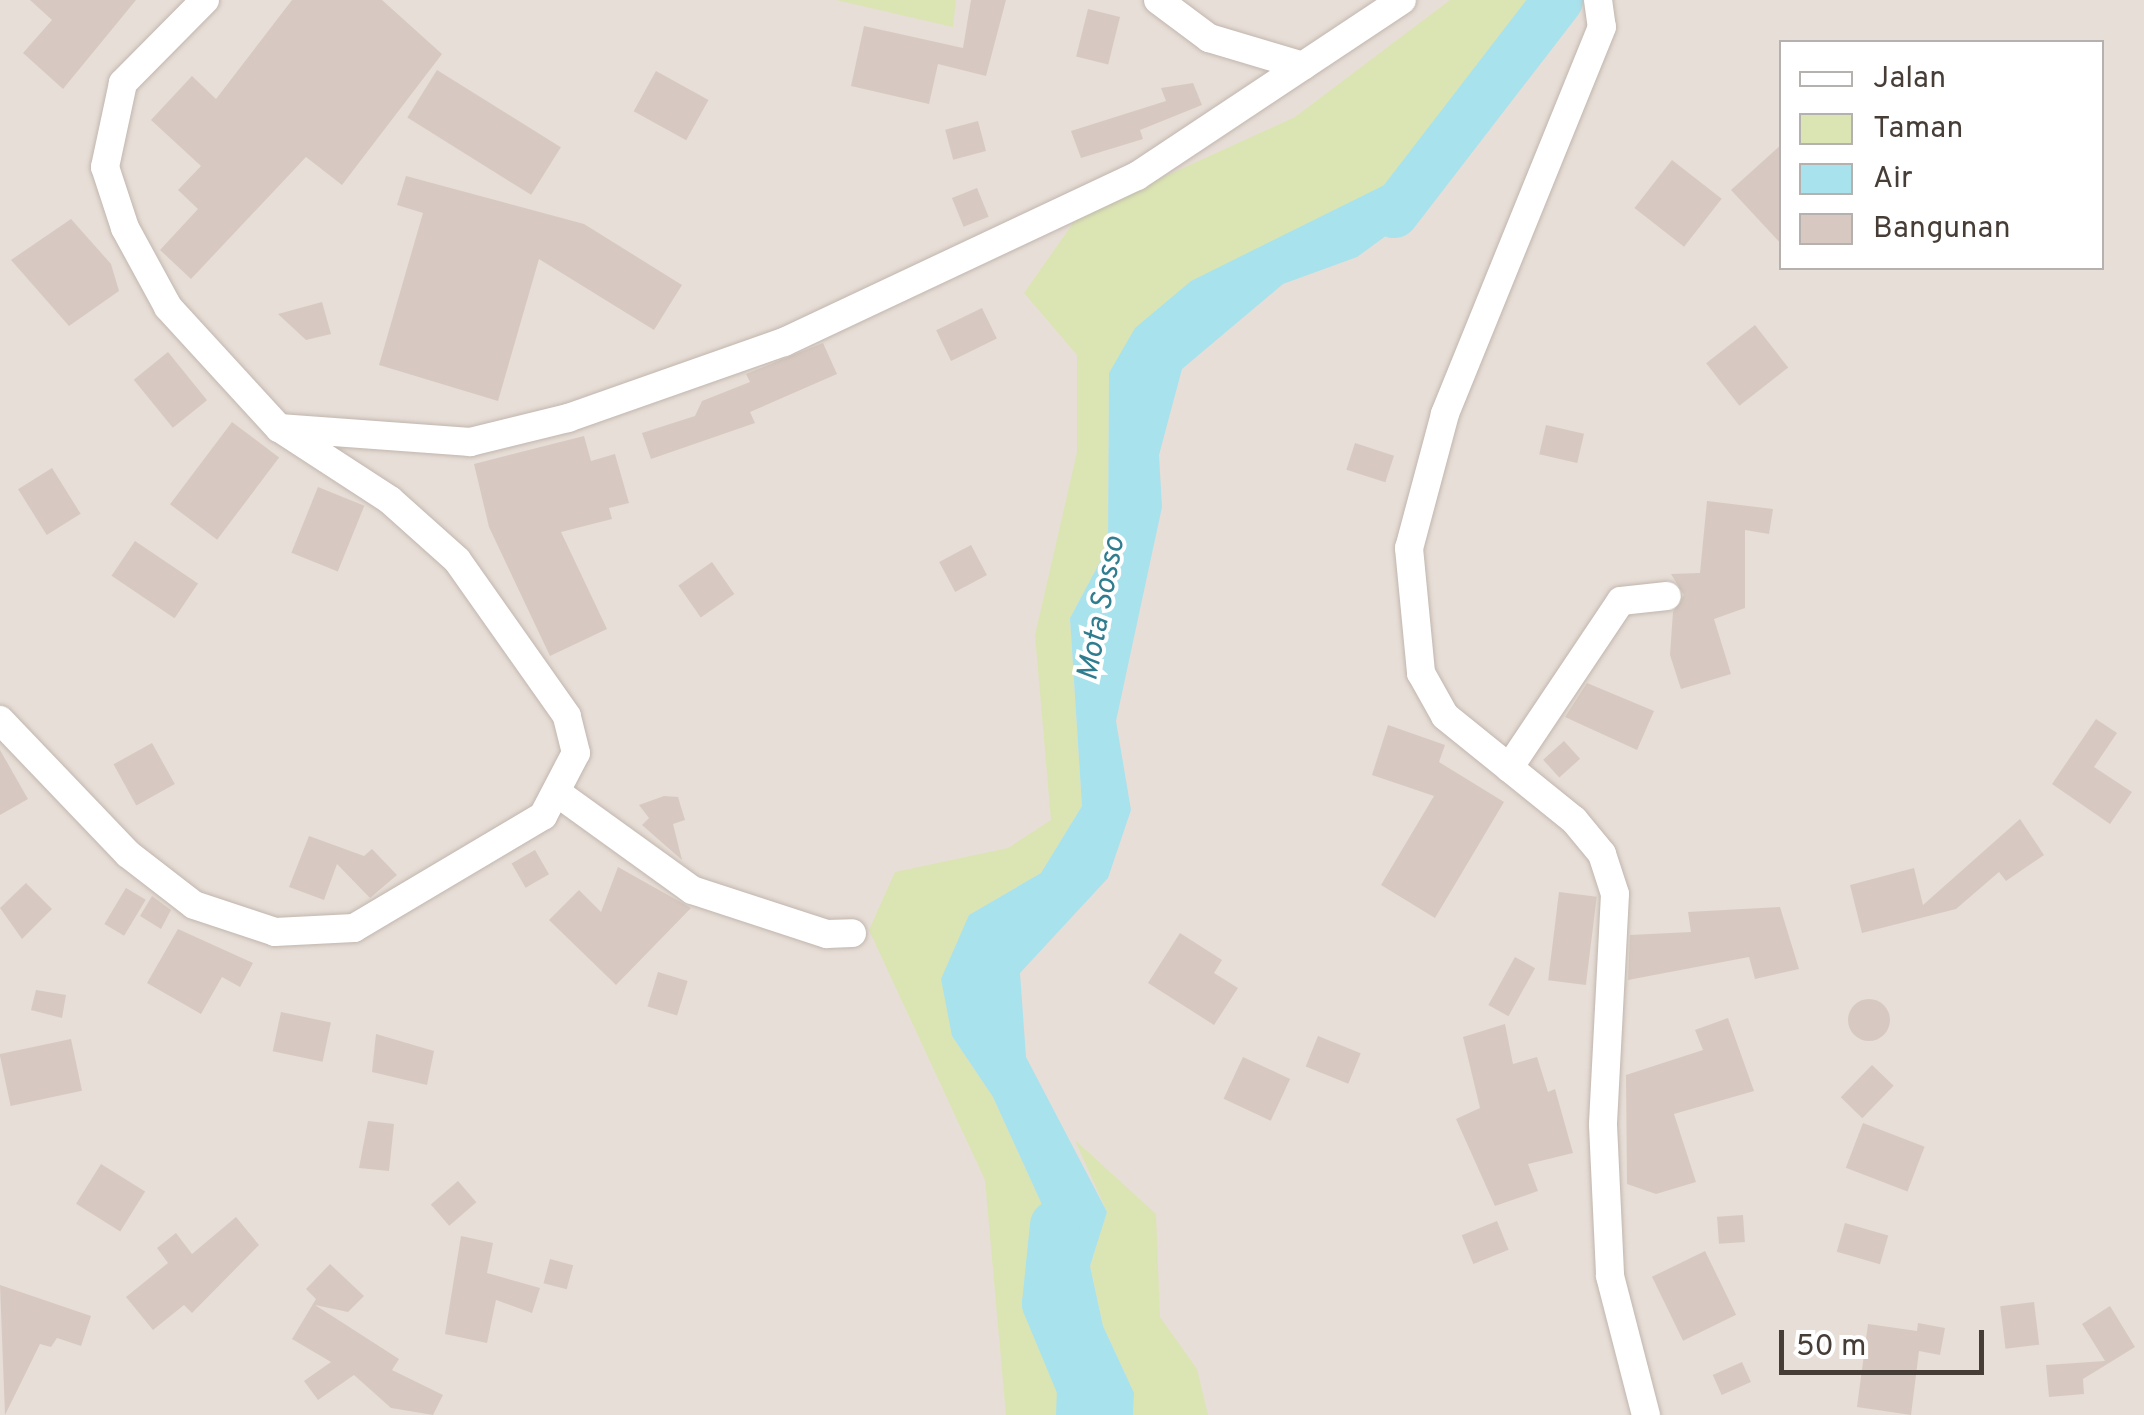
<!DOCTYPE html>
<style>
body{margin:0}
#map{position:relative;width:2144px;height:1415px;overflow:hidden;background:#f3ede9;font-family:Overpass,sans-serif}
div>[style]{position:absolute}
.residential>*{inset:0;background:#e7ded7}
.green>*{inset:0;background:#dbe5b3}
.water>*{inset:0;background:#a8e2ed}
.river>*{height:50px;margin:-25px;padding:0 25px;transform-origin:25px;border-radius:25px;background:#a8e2ed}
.building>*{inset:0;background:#d7c9c1;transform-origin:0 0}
.round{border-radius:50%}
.roads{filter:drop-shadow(0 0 2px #c1b6ae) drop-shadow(0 0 2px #c1b6ae)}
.minor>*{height:28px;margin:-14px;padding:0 14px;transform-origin:14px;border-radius:14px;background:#fff}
span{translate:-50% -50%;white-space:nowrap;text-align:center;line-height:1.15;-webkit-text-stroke:8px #fff;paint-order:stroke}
.water-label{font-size:30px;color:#2f7d8e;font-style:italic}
.legend{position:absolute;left:1779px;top:40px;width:325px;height:230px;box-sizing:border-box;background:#fff;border:2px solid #b5b1af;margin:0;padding:12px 18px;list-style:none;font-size:30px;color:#473d37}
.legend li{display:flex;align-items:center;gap:20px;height:50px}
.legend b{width:50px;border:2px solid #b5b1af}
.scale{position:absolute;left:1779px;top:1330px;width:205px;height:45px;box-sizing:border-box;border:5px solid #473d37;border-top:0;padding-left:12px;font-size:30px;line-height:35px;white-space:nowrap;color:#473d37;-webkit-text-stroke:8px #fff;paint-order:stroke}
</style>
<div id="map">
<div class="residential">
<i style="clip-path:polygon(evenodd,0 0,2144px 0,2144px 1415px,0 1415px,0 0,1782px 42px,2102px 42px,2102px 268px,1782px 268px,1782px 42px)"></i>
</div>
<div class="green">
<i style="clip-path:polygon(836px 0,956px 0,953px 27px)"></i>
<i style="clip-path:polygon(1450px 0,1541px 0,1486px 56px,1388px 190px,1191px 281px,1109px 373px,1108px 547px,1070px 618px,1082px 806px,1041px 873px,969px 915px,952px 1036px,993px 1097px,1044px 1209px,1038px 1272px,1078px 1342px,1091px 1401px,1084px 1415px,1006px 1415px,985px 1180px,869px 930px,895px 872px,1008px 848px,1051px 820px,1035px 635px,1077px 452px,1077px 355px,1024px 293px,1078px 216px,1295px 117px)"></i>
<i style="clip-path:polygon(1075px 1140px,1156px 1214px,1160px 1317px,1197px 1369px,1208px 1415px,1133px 1415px,1134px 1393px,1103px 1326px,1090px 1266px,1107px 1212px)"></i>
</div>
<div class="water">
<i style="clip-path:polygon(1469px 143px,1431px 203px,1357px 257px,1283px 284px,1182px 369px,1159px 455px,1162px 507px,1116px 721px,1131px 810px,1108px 878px,1020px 973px,1026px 1057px,1107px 1212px,1090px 1266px,1103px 1326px,1134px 1393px,1133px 1415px,1084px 1415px,1091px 1400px,1078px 1342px,1037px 1272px,1044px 1209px,993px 1097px,952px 1036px,941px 979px,969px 915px,1041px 873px,1082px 806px,1070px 618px,1108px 547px,1109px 373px,1135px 328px,1191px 281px)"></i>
</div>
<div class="river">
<i style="left:1394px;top:213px;width:269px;rotate:-52.4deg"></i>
<i style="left:1055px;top:1225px;width:79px;rotate:95.8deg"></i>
<i style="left:1047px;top:1304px;width:91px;rotate:67.4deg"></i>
<i style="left:1082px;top:1388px;width:27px;rotate:92deg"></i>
</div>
<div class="building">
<i style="clip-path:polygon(30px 0,136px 0,63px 89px,23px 53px,52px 20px)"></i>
<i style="clip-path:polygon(292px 0,382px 0,442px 54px,342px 185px,306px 157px,191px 279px,160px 250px,198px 209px,178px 190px,201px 166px,151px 120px,192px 76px,216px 99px)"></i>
<i style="clip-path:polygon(971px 0,1006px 0,986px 76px,938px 64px,929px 104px,851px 86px,864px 26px,963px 48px)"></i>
<i style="left:1088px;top:9px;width:33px;height:49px;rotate:14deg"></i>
<i style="left:437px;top:70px;width:146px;height:56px;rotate:32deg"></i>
<i style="left:656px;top:71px;width:60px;height:46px;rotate:29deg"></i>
<i style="clip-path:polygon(1193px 83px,1202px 105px,1140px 130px,1143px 139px,1081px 158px,1071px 131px,1166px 101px,1161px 88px)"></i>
<i style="left:978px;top:121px;width:31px;height:34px;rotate:75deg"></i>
<i style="clip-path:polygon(1782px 144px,1782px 245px,1731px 190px)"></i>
<i style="left:1672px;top:160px;width:63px;height:61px;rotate:38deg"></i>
<i style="clip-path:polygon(406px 176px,584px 224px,682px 285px,654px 330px,539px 259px,498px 401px,379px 365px,423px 213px,397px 205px)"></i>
<i style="left:977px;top:188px;width:31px;height:27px;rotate:68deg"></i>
<i style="clip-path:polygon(71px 219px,111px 264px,119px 291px,69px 326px,11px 260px)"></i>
<i style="clip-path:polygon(322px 302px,331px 334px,306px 340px,278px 314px)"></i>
<i style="left:982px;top:308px;width:34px;height:51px;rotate:64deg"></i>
<i style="left:1755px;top:325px;width:54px;height:62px;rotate:52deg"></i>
<i style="clip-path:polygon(823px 343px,837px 374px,750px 412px,755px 423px,651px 459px,642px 433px,695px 416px,702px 401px,750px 382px,746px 374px)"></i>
<i style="left:168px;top:352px;width:62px;height:44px;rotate:51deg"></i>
<i style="left:232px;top:422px;width:59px;height:103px;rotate:37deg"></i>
<i style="left:1546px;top:425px;width:39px;height:30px;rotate:13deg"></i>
<i style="clip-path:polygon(584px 436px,591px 461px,615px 454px,629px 503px,609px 508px,612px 519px,561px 532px,607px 629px,550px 656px,489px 527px,474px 464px)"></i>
<i style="left:1355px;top:443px;width:41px;height:28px;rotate:18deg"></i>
<i style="left:52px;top:468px;width:54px;height:40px;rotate:58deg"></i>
<i style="left:318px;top:487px;width:50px;height:71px;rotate:22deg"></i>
<i style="clip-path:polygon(1707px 501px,1773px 509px,1769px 534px,1745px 530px,1745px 608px,1714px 619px,1731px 674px,1681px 689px,1670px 655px,1673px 612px,1684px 595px,1671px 574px,1700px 573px)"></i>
<i style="left:135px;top:541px;width:76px;height:42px;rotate:34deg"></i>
<i style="left:971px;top:545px;width:34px;height:36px;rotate:62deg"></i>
<i style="left:712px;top:562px;width:39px;height:41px;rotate:55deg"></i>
<i style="clip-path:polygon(1587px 683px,1654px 711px,1637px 750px,1565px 717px)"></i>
<i style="clip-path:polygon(2096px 719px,2117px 733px,2094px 767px,2132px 792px,2110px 824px,2052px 784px)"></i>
<i style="clip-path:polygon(1388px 725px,1445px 745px,1439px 762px,1504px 802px,1435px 918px,1381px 885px,1434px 796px,1372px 775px)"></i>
<i style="left:1564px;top:741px;width:24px;height:28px;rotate:48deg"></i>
<i style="left:152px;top:743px;width:47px;height:44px;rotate:61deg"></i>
<i style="clip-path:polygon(0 750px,28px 799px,0 815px)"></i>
<i style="clip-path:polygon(664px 796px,678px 797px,685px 820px,673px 824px,682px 860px,642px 825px,649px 818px,639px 805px)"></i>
<i style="clip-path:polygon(2020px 819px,2044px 855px,2006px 881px,1999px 872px,1956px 909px,1862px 933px,1850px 885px,1914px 868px,1923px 905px)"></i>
<i style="clip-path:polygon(309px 836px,364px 856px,372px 849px,397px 875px,370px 898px,337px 864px,324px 900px,289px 887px)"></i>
<i style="left:535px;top:850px;width:28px;height:27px;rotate:60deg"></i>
<i style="clip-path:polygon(618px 867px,691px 908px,616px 985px,549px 920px,579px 890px,601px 912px)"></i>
<i style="clip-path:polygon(26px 883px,52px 909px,22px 939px,0 908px)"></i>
<i style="left:126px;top:888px;width:23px;height:42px;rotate:31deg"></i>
<i style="left:1559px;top:892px;width:38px;height:89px;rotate:7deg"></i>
<i style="clip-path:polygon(152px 896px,171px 910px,161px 929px,140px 916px)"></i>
<i style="clip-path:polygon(1780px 907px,1799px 969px,1755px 979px,1749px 957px,1628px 980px,1630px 935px,1691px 932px,1688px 912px)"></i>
<i style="clip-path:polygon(178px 929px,253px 963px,240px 987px,222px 977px,201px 1014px,147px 983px)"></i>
<i style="clip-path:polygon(1180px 933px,1222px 960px,1214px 973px,1238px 988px,1214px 1025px,1148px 983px)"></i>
<i style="left:1515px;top:957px;width:23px;height:55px;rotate:29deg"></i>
<i style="left:658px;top:972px;width:31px;height:36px;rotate:17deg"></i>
<i style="clip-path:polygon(36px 990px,66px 995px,62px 1018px,31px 1010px)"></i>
<i class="round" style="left:1848px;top:999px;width:42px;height:42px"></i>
<i style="left:281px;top:1012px;width:51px;height:40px;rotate:12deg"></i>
<i style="clip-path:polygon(1728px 1018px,1754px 1091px,1674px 1114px,1696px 1182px,1656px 1194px,1627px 1184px,1626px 1075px,1703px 1050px,1695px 1030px)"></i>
<i style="clip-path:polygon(1505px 1024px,1513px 1064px,1537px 1057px,1548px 1092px,1555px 1089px,1573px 1153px,1528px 1164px,1538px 1191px,1495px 1206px,1456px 1119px,1480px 1108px,1463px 1037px)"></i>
<i style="clip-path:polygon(376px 1034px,434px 1051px,427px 1085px,372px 1072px)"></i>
<i style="left:1318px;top:1036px;width:46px;height:33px;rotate:22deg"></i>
<i style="left:71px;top:1039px;width:53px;height:73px;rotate:78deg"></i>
<i style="left:1243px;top:1057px;width:52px;height:46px;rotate:25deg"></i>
<i style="left:1872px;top:1065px;width:30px;height:45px;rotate:44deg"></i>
<i style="clip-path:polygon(368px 1121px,394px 1124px,389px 1171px,359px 1168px)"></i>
<i style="left:1863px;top:1123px;width:66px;height:48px;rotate:21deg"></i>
<i style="left:101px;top:1164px;width:52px;height:47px;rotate:32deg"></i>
<i style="left:458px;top:1181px;width:28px;height:36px;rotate:49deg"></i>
<i style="left:1743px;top:1215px;width:27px;height:26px;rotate:86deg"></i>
<i style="clip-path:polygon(236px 1217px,259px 1245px,192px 1313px,184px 1305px,153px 1330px,126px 1297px,168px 1263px,157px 1248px,176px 1233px,192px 1254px)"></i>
<i style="left:1497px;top:1221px;width:31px;height:38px;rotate:68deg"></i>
<i style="left:1845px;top:1223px;width:45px;height:30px;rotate:16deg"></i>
<i style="clip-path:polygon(461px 1236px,493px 1243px,487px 1273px,540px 1288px,532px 1313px,496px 1300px,487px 1343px,445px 1334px)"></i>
<i style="left:1705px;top:1251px;width:71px;height:59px;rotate:64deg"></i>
<i style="left:550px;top:1259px;width:24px;height:25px;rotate:15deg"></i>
<i style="clip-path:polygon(330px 1264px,364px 1296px,348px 1312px,315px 1305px,399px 1359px,392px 1370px,443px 1395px,433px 1415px,391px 1408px,354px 1375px,318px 1400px,304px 1381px,331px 1362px,292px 1339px,316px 1299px,306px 1289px)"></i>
<i style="clip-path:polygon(0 1285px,91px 1316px,81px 1346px,57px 1338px,51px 1347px,40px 1344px,5px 1415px)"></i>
<i style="left:2034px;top:1302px;width:43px;height:34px;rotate:83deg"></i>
<i style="clip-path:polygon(2110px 1306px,2135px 1347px,2083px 1379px,2084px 1394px,2049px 1397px,2046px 1365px,2105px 1361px,2082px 1324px)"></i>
<i style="clip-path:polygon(1918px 1323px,1945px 1328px,1940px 1355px,1919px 1351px,1911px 1415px,1857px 1407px,1868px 1324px,1917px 1331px)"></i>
<i style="left:1742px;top:1362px;width:22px;height:32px;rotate:66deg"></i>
</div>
<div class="roads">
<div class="minor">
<i style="left:205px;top:0;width:117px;rotate:134.7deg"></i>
<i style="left:123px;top:83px;width:86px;rotate:102.1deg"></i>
<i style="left:105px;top:167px;width:64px;rotate:71.8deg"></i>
<i style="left:125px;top:228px;width:90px;rotate:61.4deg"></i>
<i style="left:168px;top:307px;width:164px;rotate:47.5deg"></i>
<i style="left:1158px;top:0;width:64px;rotate:36.7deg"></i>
<i style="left:1209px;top:38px;width:98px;rotate:16.6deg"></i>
<i style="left:1598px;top:0;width:27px;rotate:82deg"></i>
<i style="left:1602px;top:27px;width:418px;rotate:112.1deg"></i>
<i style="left:1445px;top:414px;width:139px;rotate:105deg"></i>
<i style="left:1409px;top:548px;width:126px;rotate:84.5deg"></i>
<i style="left:1421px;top:673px;width:49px;rotate:60.8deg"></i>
<i style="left:1445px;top:716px;width:166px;rotate:38.9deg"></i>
<i style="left:1574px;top:820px;width:44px;rotate:50.5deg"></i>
<i style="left:1602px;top:854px;width:42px;rotate:72deg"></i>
<i style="left:1615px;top:894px;width:231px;rotate:93deg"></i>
<i style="left:1603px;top:1125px;width:151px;rotate:87.3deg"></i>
<i style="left:1610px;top:1276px;width:144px;rotate:75.5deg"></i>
<i style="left:0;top:720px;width:185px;rotate:46.3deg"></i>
<i style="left:128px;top:854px;width:83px;rotate:37.7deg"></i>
<i style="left:194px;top:905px;width:85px;rotate:18.4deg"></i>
<i style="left:275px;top:932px;width:79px;rotate:-2.9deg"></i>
<i style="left:354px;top:928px;width:220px;rotate:-30.7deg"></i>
<i style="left:543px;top:816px;width:71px;rotate:-62.4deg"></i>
<i style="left:576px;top:753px;width:38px;rotate:-104deg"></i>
<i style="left:567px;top:716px;width:191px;rotate:-125.2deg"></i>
<i style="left:457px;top:560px;width:90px;rotate:-138.2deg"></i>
<i style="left:390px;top:500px;width:132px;rotate:-147deg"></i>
<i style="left:279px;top:428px;width:192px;rotate:4.2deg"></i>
<i style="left:470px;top:442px;width:101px;rotate:-13.8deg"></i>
<i style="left:568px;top:418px;width:229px;rotate:-19.4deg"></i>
<i style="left:784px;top:342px;width:390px;rotate:-25.2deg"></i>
<i style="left:1137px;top:176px;width:318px;rotate:-33.6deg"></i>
<i style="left:1509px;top:768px;width:201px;rotate:-56.2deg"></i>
<i style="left:1621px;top:601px;width:46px;rotate:-6.2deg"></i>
<i style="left:559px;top:794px;width:164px;rotate:35.8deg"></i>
<i style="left:692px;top:890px;width:142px;rotate:18.1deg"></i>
<i style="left:827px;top:934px;width:25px;rotate:-2deg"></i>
</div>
</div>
<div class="water-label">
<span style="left:1103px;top:609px;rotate:-79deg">Mota Sosso</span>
</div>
<ul class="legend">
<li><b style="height:12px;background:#fff"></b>Jalan</li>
<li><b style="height:28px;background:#dbe5b3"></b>Taman</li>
<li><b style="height:28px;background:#a8e2ed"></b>Air</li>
<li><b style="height:28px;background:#d7c9c1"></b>Bangunan</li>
</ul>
<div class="scale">50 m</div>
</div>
